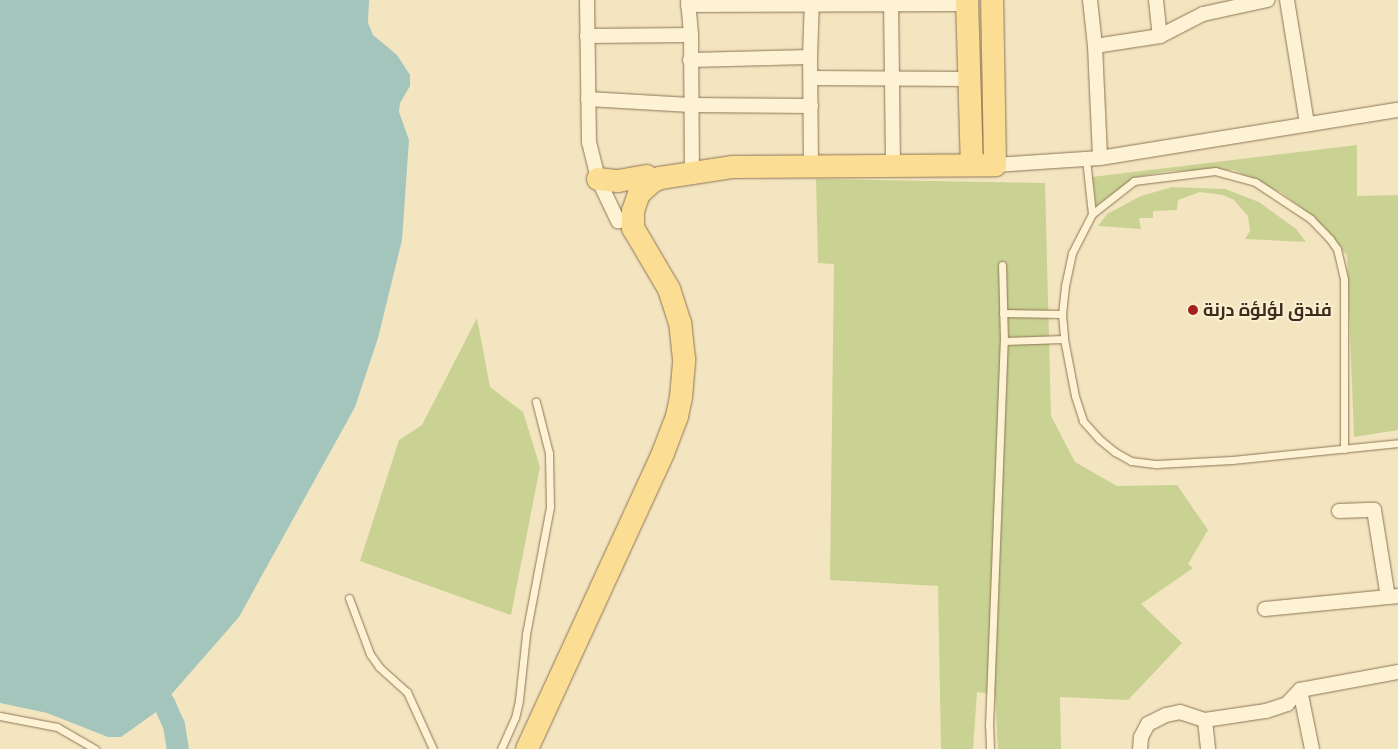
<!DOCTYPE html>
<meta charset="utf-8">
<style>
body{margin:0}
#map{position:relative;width:1398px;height:749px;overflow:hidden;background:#f3e5c0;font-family:Merriweather,Cairo,serif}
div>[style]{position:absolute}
.green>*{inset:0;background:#c9d292}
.water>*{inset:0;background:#a3c5bc}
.river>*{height:22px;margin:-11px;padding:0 11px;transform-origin:11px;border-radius:11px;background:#a3c5bc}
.roads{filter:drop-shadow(0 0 1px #8e7555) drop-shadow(0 0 1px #8e7555)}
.service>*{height:7px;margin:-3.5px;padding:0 3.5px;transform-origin:3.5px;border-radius:3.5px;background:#fdf2d4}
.minor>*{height:14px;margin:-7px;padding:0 7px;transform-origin:7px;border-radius:7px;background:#fdf2d4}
.primary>*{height:22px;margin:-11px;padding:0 11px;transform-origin:11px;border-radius:11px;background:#fbdd93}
.dots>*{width:14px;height:14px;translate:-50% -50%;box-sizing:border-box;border:2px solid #f9efd1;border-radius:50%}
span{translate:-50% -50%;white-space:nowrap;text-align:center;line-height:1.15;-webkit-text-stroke:4px #f9efd1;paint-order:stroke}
.poi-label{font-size:18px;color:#3c2c1c;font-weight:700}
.left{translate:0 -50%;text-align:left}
</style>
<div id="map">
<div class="green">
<i style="clip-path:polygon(1357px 145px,1357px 196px,1398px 195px,1398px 430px,1354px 437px,1347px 255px,1311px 215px,1282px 193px,1234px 170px,1170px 171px,1136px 177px,1096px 206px,1092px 177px)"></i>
<i style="clip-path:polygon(816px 179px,1045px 183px,1051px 416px,1075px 462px,1117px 486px,1177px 485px,1208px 530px,1188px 564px,1193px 568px,1141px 604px,1182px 643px,1128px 700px,1060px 697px,1061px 749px,998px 749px,995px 694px,977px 692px,973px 749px,941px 749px,938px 586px,830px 580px,834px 264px,818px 263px)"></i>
<i style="clip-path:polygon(1172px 187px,1225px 189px,1259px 202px,1296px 229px,1306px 242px,1245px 239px,1250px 231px,1248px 216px,1234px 200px,1223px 195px,1200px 192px,1178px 200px,1177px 210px,1153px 211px,1153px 218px,1139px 218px,1141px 229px,1098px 226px,1107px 214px,1141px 196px)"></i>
<i style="clip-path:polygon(477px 318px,490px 387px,523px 412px,540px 467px,511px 615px,360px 561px,399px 440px,422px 425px)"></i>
</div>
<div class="water">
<i style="clip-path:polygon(0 0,369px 0,368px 23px,373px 35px,397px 55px,410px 75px,410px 86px,400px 103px,399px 112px,409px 140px,402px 240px,378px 338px,355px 407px,239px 617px,156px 712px,121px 737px,108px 737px,47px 713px,0 703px)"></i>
</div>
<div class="river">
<i style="left:164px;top:703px;width:24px;rotate:66deg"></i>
<i style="left:174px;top:725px;width:24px;rotate:81deg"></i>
</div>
<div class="roads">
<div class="service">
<i style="left:1086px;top:159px;width:55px;rotate:83.8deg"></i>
<i style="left:1003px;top:313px;width:59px;rotate:1deg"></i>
<i style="left:1004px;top:341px;width:60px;rotate:-1.9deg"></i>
<i style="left:1344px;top:449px;width:170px;rotate:-90deg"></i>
<i style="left:1344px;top:279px;width:31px;rotate:-103deg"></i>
<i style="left:1337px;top:249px;width:12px;rotate:-125deg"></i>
<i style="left:1330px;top:239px;width:28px;rotate:-134deg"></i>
<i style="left:1311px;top:219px;width:67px;rotate:-146.5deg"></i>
<i style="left:1255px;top:182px;width:41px;rotate:-164.6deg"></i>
<i style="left:1215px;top:171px;width:82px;rotate:173deg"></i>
<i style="left:1134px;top:181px;width:53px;rotate:141.8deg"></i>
<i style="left:1092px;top:214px;width:44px;rotate:117.1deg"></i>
<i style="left:1072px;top:253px;width:34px;rotate:102deg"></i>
<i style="left:1065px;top:286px;width:28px;rotate:96deg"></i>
<i style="left:1062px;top:314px;width:25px;rotate:85deg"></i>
<i style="left:1064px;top:339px;width:58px;rotate:79.1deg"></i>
<i style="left:1075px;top:396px;width:26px;rotate:72deg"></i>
<i style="left:1083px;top:421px;width:24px;rotate:48deg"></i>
<i style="left:1099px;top:439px;width:21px;rotate:39deg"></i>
<i style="left:1115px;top:452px;width:18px;rotate:29deg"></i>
<i style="left:1131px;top:461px;width:26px;rotate:7deg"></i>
<i style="left:1157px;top:464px;width:75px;rotate:-3.1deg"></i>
<i style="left:1232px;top:460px;width:167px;rotate:-5.8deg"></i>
<i style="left:349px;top:598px;width:60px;rotate:69.4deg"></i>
<i style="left:370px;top:654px;width:16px;rotate:55deg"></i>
<i style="left:379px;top:667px;width:38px;rotate:42deg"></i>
<i style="left:407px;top:692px;width:63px;rotate:65.5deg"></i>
<i style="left:0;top:716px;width:58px;rotate:10.9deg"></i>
<i style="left:57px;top:727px;width:44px;rotate:30.1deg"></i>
<i style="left:501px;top:749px;width:34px;rotate:-66deg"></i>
<i style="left:515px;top:718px;width:18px;rotate:-77deg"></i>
<i style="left:519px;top:700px;width:66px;rotate:-83.9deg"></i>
<i style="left:526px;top:634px;width:129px;rotate:-79.3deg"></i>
<i style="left:550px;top:507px;width:54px;rotate:-91.1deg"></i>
<i style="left:549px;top:453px;width:53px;rotate:-104.3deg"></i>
<i style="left:990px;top:749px;width:23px;rotate:-92deg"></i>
<i style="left:989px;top:726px;width:385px;rotate:-87.8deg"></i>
<i style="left:1004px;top:341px;width:76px;rotate:-91.5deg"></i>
</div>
<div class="minor">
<i style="left:587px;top:0;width:142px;rotate:89.2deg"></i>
<i style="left:589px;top:142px;width:38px;rotate:76deg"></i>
<i style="left:598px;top:179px;width:47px;rotate:64.5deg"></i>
<i style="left:688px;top:0;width:35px;rotate:85deg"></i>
<i style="left:691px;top:35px;width:128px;rotate:89.6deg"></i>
<i style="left:891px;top:0;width:164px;rotate:89.3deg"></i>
<i style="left:1090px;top:0;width:46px;rotate:83.8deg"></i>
<i style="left:1095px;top:46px;width:112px;rotate:87.4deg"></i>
<i style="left:1156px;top:0;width:36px;rotate:84deg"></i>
<i style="left:1287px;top:0;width:126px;rotate:80.8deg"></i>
<i style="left:688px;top:5px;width:279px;rotate:-0.2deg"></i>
<i style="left:587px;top:36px;width:104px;rotate:-0.6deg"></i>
<i style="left:1095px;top:46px;width:66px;rotate:-8.7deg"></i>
<i style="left:1160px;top:36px;width:48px;rotate:-27.1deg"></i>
<i style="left:1203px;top:14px;width:66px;rotate:-12.3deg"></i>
<i style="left:690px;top:60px;width:120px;rotate:-1.4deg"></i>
<i style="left:812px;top:78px;width:157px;rotate:0.4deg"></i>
<i style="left:588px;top:99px;width:102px;rotate:3.4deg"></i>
<i style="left:690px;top:105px;width:121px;rotate:0.5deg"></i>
<i style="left:995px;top:165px;width:105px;rotate:-3.8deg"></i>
<i style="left:1100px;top:158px;width:302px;rotate:-9.2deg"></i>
<i style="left:811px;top:166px;width:109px;rotate:-90.5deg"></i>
<i style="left:810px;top:57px;width:57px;rotate:-88deg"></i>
<i style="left:1339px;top:511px;width:35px;rotate:-2deg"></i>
<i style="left:1374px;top:510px;width:88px;rotate:80.9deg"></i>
<i style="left:1265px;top:609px;width:134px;rotate:-5.6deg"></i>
<i style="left:1300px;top:690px;width:60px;rotate:78.5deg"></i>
<i style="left:1205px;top:720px;width:29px;rotate:84deg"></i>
<i style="left:1140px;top:749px;width:12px;rotate:-85deg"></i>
<i style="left:1141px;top:737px;width:15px;rotate:-62deg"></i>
<i style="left:1148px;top:724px;width:20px;rotate:-27deg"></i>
<i style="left:1166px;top:715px;width:14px;rotate:-12deg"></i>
<i style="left:1180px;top:712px;width:26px;rotate:18deg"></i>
<i style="left:1205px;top:720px;width:62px;rotate:-8.4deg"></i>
<i style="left:1266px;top:711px;width:22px;rotate:-18deg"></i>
<i style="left:1287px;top:704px;width:19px;rotate:-47deg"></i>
<i style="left:1300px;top:690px;width:100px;rotate:-10.4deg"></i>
</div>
<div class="primary">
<i style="left:967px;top:0;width:165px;rotate:88.3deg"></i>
<i style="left:598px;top:179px;width:20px;rotate:6deg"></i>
<i style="left:618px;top:181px;width:29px;rotate:-10deg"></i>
<i style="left:527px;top:749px;width:326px;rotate:-65.3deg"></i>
<i style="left:663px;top:453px;width:40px;rotate:-69deg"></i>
<i style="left:677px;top:416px;width:19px;rotate:-78deg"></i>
<i style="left:681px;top:397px;width:38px;rotate:-85deg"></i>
<i style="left:684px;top:359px;width:36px;rotate:-96deg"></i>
<i style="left:680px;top:323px;width:36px;rotate:-108deg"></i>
<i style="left:669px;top:289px;width:71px;rotate:-120.5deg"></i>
<i style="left:633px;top:228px;width:17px;rotate:-90deg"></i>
<i style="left:633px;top:211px;width:18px;rotate:-71deg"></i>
<i style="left:639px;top:194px;width:18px;rotate:-43deg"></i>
<i style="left:652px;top:182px;width:9px;rotate:-27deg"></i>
<i style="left:660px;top:178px;width:74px;rotate:-8.6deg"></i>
<i style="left:733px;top:167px;width:262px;rotate:-0.4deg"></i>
<i style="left:995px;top:165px;width:165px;rotate:-91deg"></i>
</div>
</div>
<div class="dots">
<i style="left:1193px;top:310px;background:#a5211e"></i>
</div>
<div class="poi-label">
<span class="left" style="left:1203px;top:310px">فندق لؤلؤة درنة</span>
</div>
</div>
